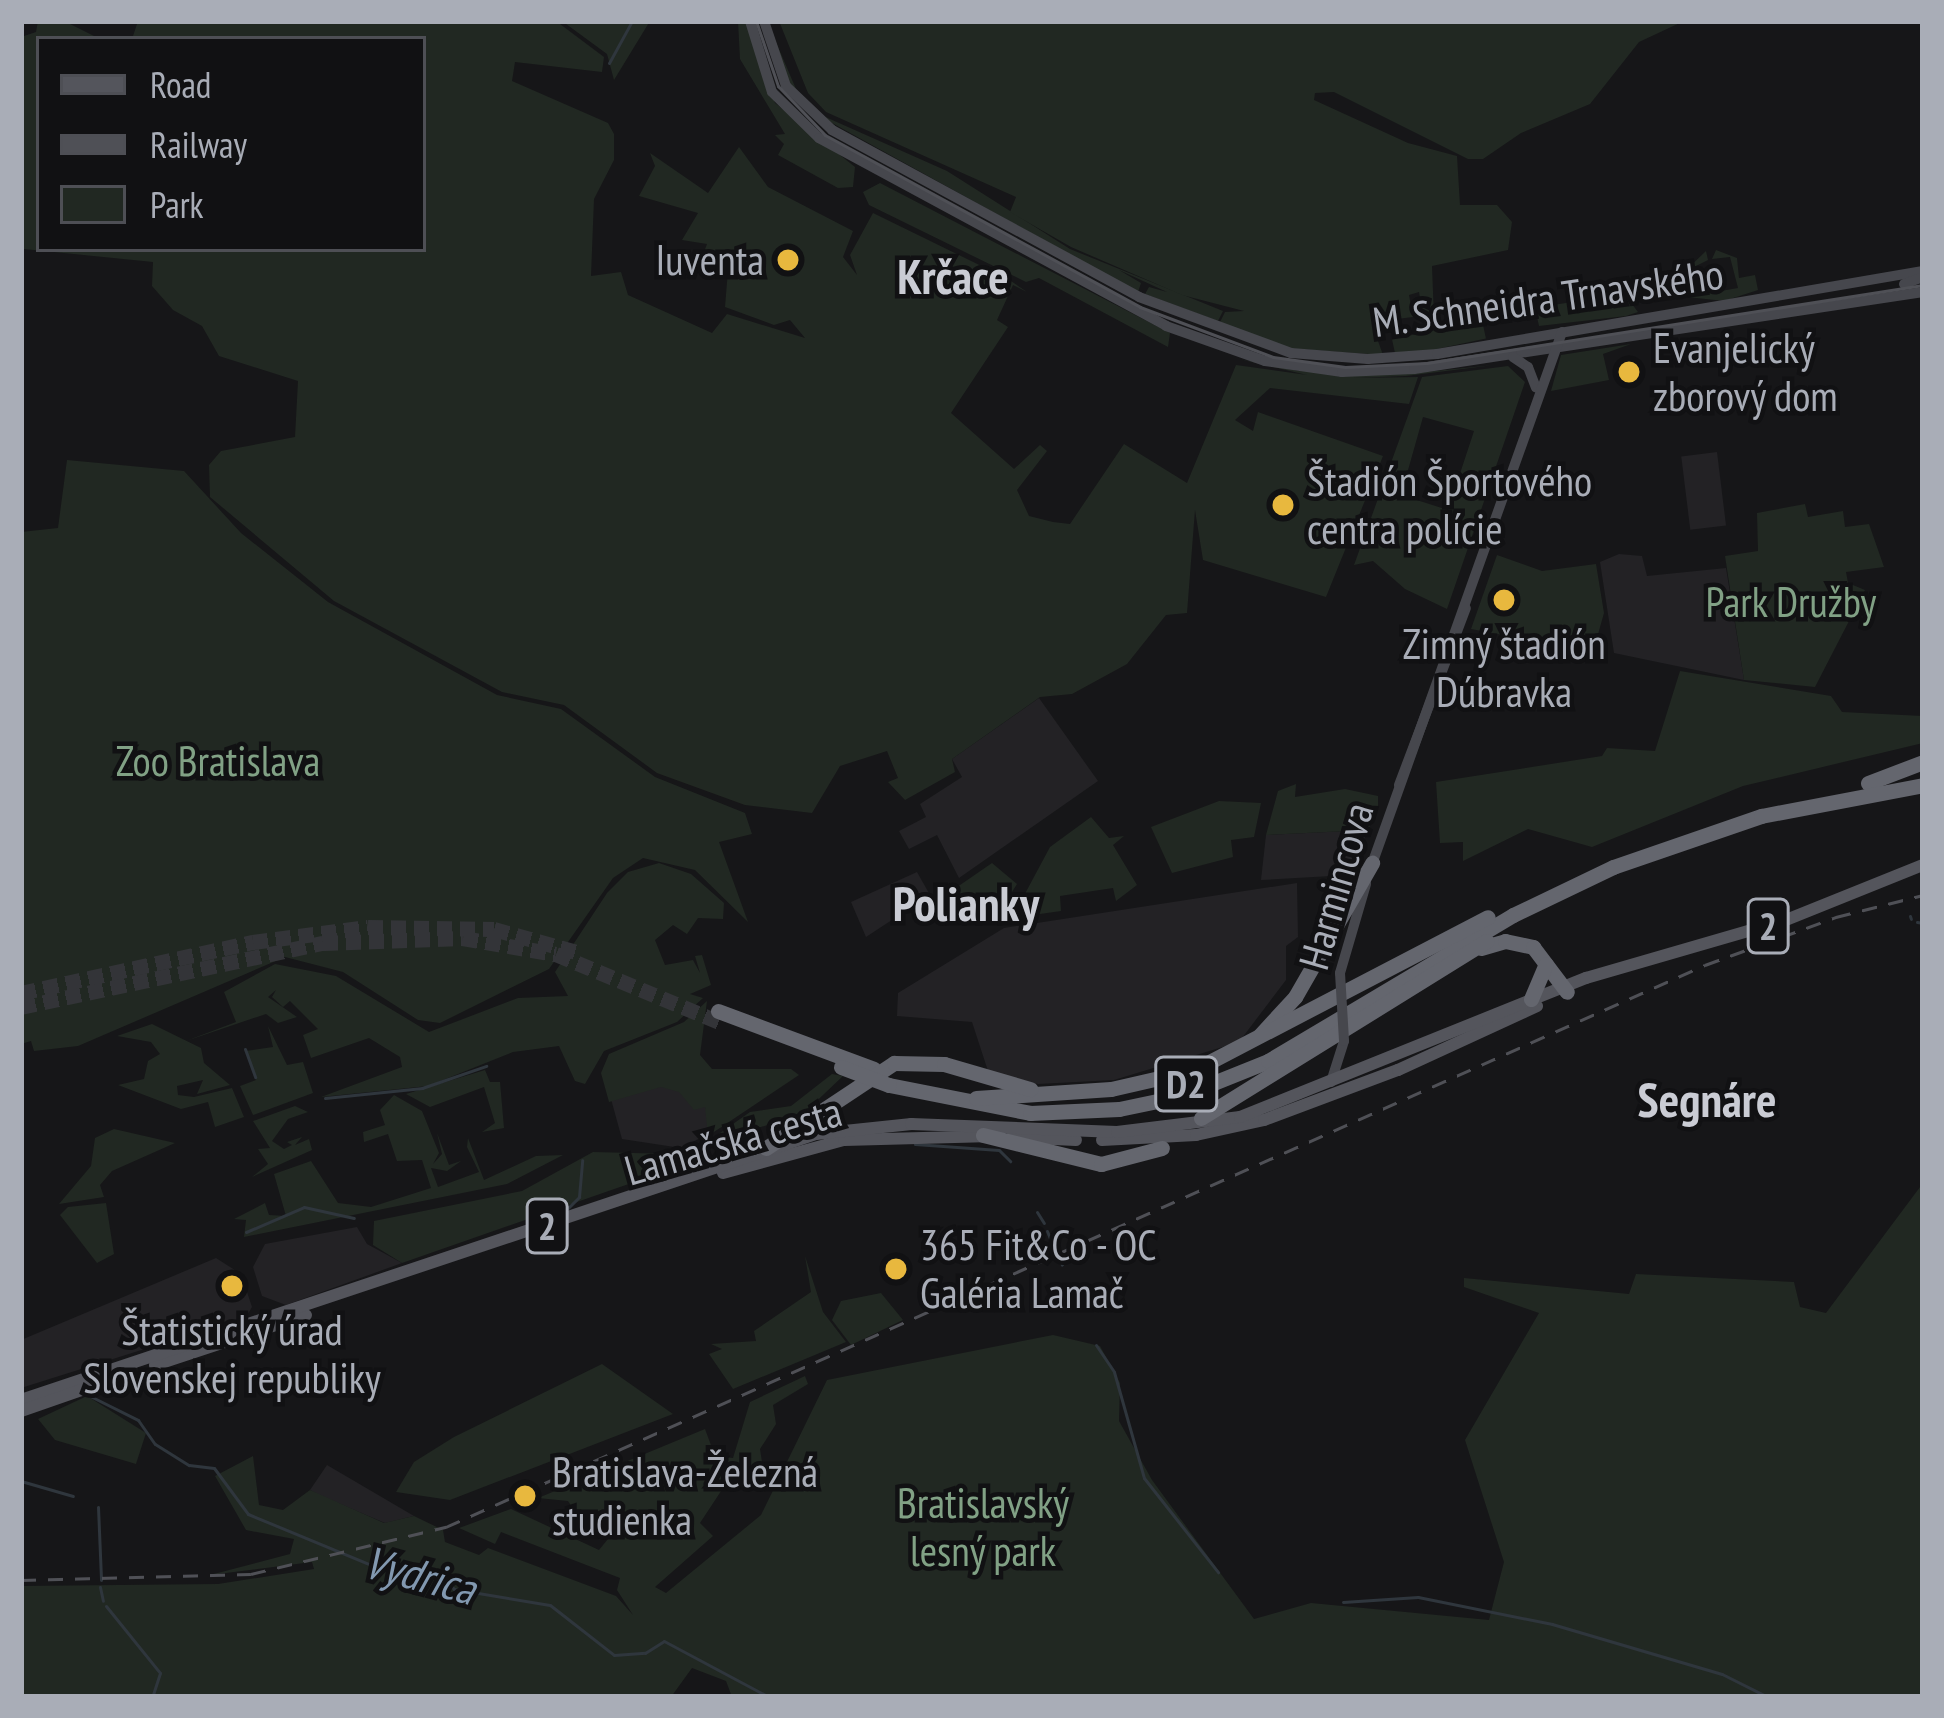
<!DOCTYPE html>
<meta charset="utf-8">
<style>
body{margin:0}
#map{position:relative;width:1944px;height:1718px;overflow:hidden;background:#161618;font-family:"PT Sans Narrow",sans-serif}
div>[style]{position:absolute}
.built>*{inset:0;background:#232225;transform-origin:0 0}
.green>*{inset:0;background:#212822;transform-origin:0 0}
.stream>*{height:3px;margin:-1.5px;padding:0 1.5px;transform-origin:1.5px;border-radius:1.5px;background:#2f363d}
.highway-tunnel>*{height:15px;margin-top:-7.5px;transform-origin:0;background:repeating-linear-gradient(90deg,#333438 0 15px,transparent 0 23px)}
.secondary>*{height:10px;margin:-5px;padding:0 5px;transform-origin:5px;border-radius:5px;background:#46474d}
.primary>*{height:12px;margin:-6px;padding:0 6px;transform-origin:6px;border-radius:6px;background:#54555c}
.highway>*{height:15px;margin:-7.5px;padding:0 7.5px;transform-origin:7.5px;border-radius:7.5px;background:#64666e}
.tram>*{height:3px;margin:-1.5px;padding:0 1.5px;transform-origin:1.5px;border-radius:1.5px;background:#4f5056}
.rail>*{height:3px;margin-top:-1.5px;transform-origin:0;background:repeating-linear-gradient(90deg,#4f5056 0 15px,transparent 0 27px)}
.secondary-bridge>*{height:10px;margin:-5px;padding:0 5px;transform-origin:5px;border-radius:5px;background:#46474d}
.highway-bridge>*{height:15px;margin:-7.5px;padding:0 7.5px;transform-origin:7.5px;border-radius:7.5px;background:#64666e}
.dots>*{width:33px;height:33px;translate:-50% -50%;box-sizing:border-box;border:6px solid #111113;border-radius:50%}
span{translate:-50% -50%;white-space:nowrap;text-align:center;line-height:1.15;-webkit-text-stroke:9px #111113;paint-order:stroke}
.shield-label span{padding:3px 9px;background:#111113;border:3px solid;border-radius:9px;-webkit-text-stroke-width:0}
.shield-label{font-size:39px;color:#a9adb7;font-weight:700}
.poi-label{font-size:42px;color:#a9adb7}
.right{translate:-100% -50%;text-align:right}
.left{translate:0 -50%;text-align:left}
.street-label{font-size:42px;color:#a9adb7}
.park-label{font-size:42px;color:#81a185}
.water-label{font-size:45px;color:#8298b0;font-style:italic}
.quarter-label{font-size:48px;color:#caccd4;font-weight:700}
.frame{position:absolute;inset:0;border:24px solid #a9adb7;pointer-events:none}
.legend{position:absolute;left:36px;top:36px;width:390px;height:216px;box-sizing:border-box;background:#111113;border:3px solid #4e4f55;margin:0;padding:15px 21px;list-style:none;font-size:36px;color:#a9adb7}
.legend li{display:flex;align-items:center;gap:24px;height:60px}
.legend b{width:60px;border:3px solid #4e4f55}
</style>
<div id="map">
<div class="built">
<i style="left:1717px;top:452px;width:74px;height:36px;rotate:83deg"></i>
<i style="clip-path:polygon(1619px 554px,1642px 556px,1647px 576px,1726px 568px,1744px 680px,1614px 653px,1600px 562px)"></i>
<i style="clip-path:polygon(1039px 698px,1098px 781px,959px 878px,937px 835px,909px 849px,899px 831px,926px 817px,920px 804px,962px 777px,952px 759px)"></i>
<i style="clip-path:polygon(1368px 830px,1349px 875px,1261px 880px,1266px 835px)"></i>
<i style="clip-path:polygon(917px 872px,930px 895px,866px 937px,851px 902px)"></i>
<i style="clip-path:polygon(1297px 883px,1298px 937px,1286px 946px,1286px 980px,1239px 1042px,1114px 1080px,1038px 1084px,988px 1071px,972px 1022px,897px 1016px,898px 993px,1004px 928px)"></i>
<i style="clip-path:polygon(660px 1081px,703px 1101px,712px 1126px,704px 1136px,681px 1148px,622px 1139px,611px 1099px)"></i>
<i style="clip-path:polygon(357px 1227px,367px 1244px,402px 1263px,286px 1305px,262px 1296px,253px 1267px,265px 1244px)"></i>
<i style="clip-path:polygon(216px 1258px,241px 1274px,252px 1307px,246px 1317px,21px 1388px,21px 1340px)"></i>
<i style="clip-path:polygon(327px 1465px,414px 1516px,385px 1523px,319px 1495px,310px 1490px)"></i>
</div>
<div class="green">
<i style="clip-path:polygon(38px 21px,64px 21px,100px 39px,39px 39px,39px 249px,423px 249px,423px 39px,132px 39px,138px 21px,556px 21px,604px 57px,602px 72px,515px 62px,512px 81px,608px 123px,614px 134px,614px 160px,594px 199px,591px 276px,621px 272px,628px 295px,712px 333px,727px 314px,805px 338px,790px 320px,774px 325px,725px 307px,728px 270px,701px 260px,707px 244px,682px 240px,698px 213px,639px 196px,655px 166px,650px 153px,708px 193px,739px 147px,768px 187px,853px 231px,843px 257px,857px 275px,850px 255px,873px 213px,1008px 279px,1027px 292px,1013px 285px,997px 320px,1008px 327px,951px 413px,1014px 469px,1040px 445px,1047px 451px,1017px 490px,1029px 516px,1053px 522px,1070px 524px,1124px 444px,1187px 483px,1236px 365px,1307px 375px,1239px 359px,1299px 371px,1415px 373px,1494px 365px,1406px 376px,1353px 378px,1418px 377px,1409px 404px,1270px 388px,1235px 420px,1253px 431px,1258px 412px,1383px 456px,1326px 597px,1203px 560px,1195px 510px,1187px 613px,1166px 615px,1127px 664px,1072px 694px,1040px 697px,952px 759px,955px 772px,905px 800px,888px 782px,898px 778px,887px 751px,840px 766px,812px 813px,745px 805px,657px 773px,564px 705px,502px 692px,334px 601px,210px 497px,209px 465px,221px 451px,295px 437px,298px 381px,219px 356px,202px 326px,173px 310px,152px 286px,153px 262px,24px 249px,21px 37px,36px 32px)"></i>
<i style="clip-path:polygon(562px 21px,650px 21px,614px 80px,607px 54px)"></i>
<i style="clip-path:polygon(738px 21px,747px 21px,775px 103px,855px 167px,853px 187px,838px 188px,778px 155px,784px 144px,775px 135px,785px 134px,740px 59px)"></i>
<i style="clip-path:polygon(767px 21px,796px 89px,821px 115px,947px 171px,1070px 249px,1223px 311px,1218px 321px,1145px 294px,1149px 287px,1167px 292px,1119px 270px,1141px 283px,1138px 292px,814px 113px,784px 76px)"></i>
<i style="clip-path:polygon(779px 21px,1684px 21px,1639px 42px,1590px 104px,1521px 133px,1483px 159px,1468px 159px,1334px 92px,1315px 93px,1314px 100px,1408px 143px,1457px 156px,1460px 205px,1497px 205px,1512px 222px,1508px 250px,1432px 266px,1434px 318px,1423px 316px,1419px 292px,1409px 295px,1413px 317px,1389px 320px,1382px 309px,1384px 321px,1372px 324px,1383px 355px,1283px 348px,1220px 322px,1225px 312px,1244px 311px,1182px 295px,1071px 247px,1010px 212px,1016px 197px,826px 112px,808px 93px)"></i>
<i style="clip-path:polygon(880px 183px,1170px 333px,1168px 347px,1039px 278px,1026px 282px,869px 205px,863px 192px)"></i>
<i style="clip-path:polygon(1716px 250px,1737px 258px,1739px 278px,1755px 275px,1758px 290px,1724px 301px,1660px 294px,1629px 300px,1638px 312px,1626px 316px,1539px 326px,1535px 308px,1621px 294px,1620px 282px,1682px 274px,1706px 251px,1708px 260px,1692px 268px,1698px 295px,1738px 288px,1730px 257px,1712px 259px)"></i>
<i style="left:1482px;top:320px;width:19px;height:92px;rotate:78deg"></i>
<i style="clip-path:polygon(1631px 344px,1603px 354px,1609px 380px,1551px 391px,1561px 355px)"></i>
<i style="clip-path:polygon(evenodd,1508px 366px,1525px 382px,1447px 609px,1405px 589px,1373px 561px,1354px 565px,1422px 377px,1508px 366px,1423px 417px,1474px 431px,1448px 510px,1401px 495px,1423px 417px)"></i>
<i style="clip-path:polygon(67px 460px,184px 471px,241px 533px,328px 602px,497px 695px,561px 709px,655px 777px,745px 813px,752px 834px,719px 842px,748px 922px,695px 870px,643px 858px,613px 878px,549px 969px,440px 1023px,418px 1020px,343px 972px,285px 957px,78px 1046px,34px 1051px,31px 1041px,21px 1044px,21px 532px,58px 528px)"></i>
<i style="clip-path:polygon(1805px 504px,1808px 517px,1843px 511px,1845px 527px,1869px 524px,1884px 567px,1846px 572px,1848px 583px,1865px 590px,1815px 687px,1744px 680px,1725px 556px,1758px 551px,1757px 513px)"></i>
<i style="clip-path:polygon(1497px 555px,1542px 571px,1596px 564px,1604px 613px,1593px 652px,1471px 629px)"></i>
<i style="clip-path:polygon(1680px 671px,1831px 696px,1842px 712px,1923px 716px,1923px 743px,1743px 786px,1592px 847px,1528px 829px,1463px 861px,1463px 842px,1440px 843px,1436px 782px,1602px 756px,1607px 748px,1655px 751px)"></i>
<i style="clip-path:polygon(1296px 784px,1295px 797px,1345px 789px,1378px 796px,1378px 808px,1368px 830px,1266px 835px,1278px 791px)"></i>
<i style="clip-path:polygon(1219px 801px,1261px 803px,1254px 837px,1231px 840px,1233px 857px,1172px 873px,1151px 827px)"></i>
<i style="clip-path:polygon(1091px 817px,1109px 838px,1124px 836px,1113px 845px,1137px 885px,1116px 901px,1113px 888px,1060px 896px,1061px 911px,1033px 915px,1020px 903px,1050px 847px)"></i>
<i style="clip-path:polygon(659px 863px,691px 874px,724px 903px,723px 919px,698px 918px,687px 934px,673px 925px,655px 940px,665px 965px,693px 960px,700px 973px,695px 956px,702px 955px,711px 985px,690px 994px,703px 998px,677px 1022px,604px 1051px,585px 1084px,575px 1081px,559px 1046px,513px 1052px,428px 1086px,321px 1097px,402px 1067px,400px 1057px,369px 1038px,311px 1058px,303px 1035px,318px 1029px,290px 1001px,283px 1007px,272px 997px,276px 990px,268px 997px,297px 1017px,278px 1023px,266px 1014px,186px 1041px,236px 1022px,224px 992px,275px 964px,336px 976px,429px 1032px,518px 998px,568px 996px,555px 972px,607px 893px,628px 872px)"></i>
<i style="clip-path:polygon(992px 863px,1017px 884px,1000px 911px,947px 894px)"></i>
<i style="clip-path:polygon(707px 1001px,700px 1055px,712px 1069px,791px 1069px,799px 1075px,708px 1136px,705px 1107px,694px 1110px,679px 1092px,661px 1087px,609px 1102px,601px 1073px,609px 1054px,684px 1022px)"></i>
<i style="clip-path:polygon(152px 1024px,201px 1048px,204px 1063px,230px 1085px,197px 1094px,203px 1080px,177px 1086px,178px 1095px,194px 1097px,232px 1088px,244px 1117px,215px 1127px,208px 1102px,181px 1109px,118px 1085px,144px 1079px,148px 1061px,160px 1054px,151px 1042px,117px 1036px)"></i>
<i style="clip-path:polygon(268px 1026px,287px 1065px,303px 1062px,313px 1093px,253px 1115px,240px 1086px,256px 1080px,246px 1051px,273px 1047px)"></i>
<i style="clip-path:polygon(485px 1070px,490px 1082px,500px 1082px,504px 1128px,482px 1132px,495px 1123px,484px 1087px,430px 1107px,406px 1094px)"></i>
<i style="clip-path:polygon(832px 1074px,843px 1076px,803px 1114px,703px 1145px,750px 1112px,791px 1106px)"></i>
<i style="clip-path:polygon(394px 1095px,422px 1111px,439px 1153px,433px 1164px,442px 1154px,437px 1133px,449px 1165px,461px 1161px,447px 1171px,431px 1168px,438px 1187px,479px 1172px,467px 1147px,468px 1138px,484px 1180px,536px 1156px,563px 1155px,507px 1184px,244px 1237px,246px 1220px,234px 1219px,265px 1203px,269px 1215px,286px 1216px,274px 1174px,311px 1161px,338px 1203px,371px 1207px,431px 1188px,422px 1160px,397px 1161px,388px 1134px,364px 1142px,363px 1132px,385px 1125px,380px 1110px)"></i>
<i style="clip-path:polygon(295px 1106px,308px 1112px,288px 1119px,272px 1141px,284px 1149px,292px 1145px,287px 1142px,302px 1137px,295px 1145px,309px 1139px,312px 1150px,252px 1177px,268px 1164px,258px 1149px,270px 1148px,253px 1121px)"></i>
<i style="clip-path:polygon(114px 1129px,175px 1143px,112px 1171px,100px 1185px,104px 1197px,59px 1204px,91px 1166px,95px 1138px)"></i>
<i style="clip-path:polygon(593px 1152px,712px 1155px,402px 1263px,373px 1245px,374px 1221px,522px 1191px)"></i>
<i style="clip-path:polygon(1923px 1183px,1923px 1697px,732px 1697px,726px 1681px,692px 1668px,671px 1697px,21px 1697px,21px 1586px,218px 1584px,314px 1569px,312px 1562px,210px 1575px,290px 1554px,294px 1539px,246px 1530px,215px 1476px,253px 1456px,259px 1505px,283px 1510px,310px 1490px,384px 1523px,414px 1516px,443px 1530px,445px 1542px,479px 1555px,488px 1548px,616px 1596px,633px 1615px,617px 1590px,620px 1578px,501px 1532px,495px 1544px,459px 1528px,511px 1509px,599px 1550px,625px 1518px,621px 1509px,577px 1515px,568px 1501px,538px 1498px,705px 1429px,715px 1456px,733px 1458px,750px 1402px,805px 1376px,808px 1384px,773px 1405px,776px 1424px,760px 1449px,762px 1462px,751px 1477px,746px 1468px,729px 1479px,700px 1523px,713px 1536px,655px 1587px,666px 1593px,761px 1515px,827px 1380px,1053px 1335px,1100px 1346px,1120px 1383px,1119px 1421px,1152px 1480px,1254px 1619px,1311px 1603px,1489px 1620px,1504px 1562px,1465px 1440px,1539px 1313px,1464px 1287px,1464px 1278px,1629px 1294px,1636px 1274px,1794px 1282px,1800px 1307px,1826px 1313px)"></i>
<i style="clip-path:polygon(106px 1203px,114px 1254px,97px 1263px,60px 1215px,68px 1207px)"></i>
<i style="clip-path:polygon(805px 1256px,823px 1312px,846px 1342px,733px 1389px,709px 1354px,722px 1349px,711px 1344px,756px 1341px,754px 1331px,811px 1292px)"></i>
<i style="clip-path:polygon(881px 1293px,903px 1320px,851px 1345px,832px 1320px,841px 1301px)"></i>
<i style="clip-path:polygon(602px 1364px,673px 1414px,450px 1500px,396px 1492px,414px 1462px,454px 1437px)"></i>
<i style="clip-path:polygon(87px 1396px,146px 1433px,136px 1464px,55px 1440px,38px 1419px)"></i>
</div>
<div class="stream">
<i style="left:609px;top:63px;width:48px;rotate:-61.3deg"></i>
<i style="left:1910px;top:916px;width:3px;rotate:72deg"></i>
<i style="left:1917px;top:922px;width:6px;rotate:9deg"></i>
<i style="left:245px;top:1049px;width:30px;rotate:70deg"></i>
<i style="left:325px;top:1098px;width:98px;rotate:-5.9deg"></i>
<i style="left:422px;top:1088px;width:68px;rotate:-19deg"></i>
<i style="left:915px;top:1144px;width:84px;rotate:4.1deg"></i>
<i style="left:999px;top:1150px;width:16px;rotate:45deg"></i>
<i style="left:568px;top:1208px;width:16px;rotate:-45deg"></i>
<i style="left:579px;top:1197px;width:37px;rotate:-85deg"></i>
<i style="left:1037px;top:1212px;width:13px;rotate:58deg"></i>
<i style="left:1047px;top:1231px;width:24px;rotate:68deg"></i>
<i style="left:246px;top:1232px;width:63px;rotate:-23.3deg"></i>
<i style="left:304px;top:1207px;width:51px;rotate:12.4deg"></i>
<i style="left:1060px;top:1260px;width:5px;rotate:68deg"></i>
<i style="left:1096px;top:1345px;width:32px;rotate:56deg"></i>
<i style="left:1114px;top:1372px;width:110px;rotate:74.2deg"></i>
<i style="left:1144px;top:1478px;width:120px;rotate:51.8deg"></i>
<i style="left:90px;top:1396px;width:54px;rotate:26.6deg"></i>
<i style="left:138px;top:1420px;width:29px;rotate:55deg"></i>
<i style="left:155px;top:1444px;width:40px;rotate:32deg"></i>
<i style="left:189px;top:1465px;width:25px;rotate:7deg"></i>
<i style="left:214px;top:1468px;width:57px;rotate:53.5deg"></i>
<i style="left:248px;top:1514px;width:133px;rotate:22.5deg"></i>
<i style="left:371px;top:1565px;width:63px;rotate:3.6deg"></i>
<i style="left:434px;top:1569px;width:28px;rotate:45deg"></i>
<i style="left:454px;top:1589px;width:97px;rotate:9.5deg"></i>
<i style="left:550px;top:1605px;width:81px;rotate:38deg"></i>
<i style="left:614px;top:1655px;width:31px;rotate:-4deg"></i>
<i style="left:645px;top:1653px;width:22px;rotate:-32deg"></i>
<i style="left:664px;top:1641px;width:119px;rotate:28.1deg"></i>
<i style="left:21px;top:1481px;width:54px;rotate:16.1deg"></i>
<i style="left:98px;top:1507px;width:73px;rotate:87.6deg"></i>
<i style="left:100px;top:1587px;width:14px;rotate:78deg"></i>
<i style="left:1343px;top:1602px;width:75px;rotate:-3.8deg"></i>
<i style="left:1418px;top:1597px;width:137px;rotate:11.4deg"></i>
<i style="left:1552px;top:1624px;width:177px;rotate:16.4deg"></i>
<i style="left:1722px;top:1674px;width:51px;rotate:26.6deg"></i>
<i style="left:106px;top:1606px;width:86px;rotate:51.1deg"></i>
<i style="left:160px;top:1673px;width:25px;rotate:108deg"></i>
<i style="left:779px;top:1697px;width:19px"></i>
</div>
<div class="highway-tunnel">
<i style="left:21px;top:993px;width:238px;rotate:-12.4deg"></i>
<i style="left:253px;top:942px;width:116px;rotate:-7.4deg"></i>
<i style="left:368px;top:927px;width:126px;rotate:0.9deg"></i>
<i style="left:494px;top:929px;width:86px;rotate:15.5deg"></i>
<i style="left:21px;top:1007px;width:309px;rotate:-12deg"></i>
<i style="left:323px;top:943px;width:140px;rotate:-2deg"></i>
<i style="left:463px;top:938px;width:94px;rotate:9.8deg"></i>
<i style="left:556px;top:954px;width:180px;rotate:22.6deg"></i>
</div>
<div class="secondary">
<i style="left:750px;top:21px;width:74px;rotate:72.8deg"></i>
<i style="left:772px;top:92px;width:66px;rotate:44.4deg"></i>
<i style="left:819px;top:138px;width:395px;rotate:28.4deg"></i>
<i style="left:1166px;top:326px;width:105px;rotate:19.5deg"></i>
<i style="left:1265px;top:361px;width:78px;rotate:8.1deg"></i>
<i style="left:1342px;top:372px;width:72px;rotate:-2.4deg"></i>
<i style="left:1414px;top:369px;width:515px;rotate:-8.6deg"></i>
<i style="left:764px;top:21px;width:69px;rotate:71.3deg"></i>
<i style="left:786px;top:86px;width:64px;rotate:43.7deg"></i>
<i style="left:832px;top:130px;width:349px;rotate:28.5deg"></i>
<i style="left:1139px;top:297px;width:162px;rotate:20.2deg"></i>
<i style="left:1291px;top:353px;width:77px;rotate:4.5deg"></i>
<i style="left:1368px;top:359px;width:69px;rotate:-4.1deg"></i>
<i style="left:1437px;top:354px;width:493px;rotate:-9.7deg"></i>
<i style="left:1904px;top:284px;width:20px;rotate:-20deg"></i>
<i style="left:1513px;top:357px;width:18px;rotate:34deg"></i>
<i style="left:1528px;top:367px;width:22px;rotate:69deg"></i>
<i style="left:1399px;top:785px;width:189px;rotate:-69.3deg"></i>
<i style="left:1371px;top:867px;width:568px;rotate:-70.35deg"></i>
<i style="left:1340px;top:973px;width:93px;rotate:-73.7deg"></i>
<i style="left:1331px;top:1082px;width:43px;rotate:-72.4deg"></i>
</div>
<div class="primary">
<i style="left:1012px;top:1137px;width:64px;rotate:2.7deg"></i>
<i style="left:1102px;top:1140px;width:94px;rotate:-3deg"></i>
<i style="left:1196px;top:1135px;width:70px;rotate:-12.4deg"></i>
<i style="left:1264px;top:1120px;width:143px;rotate:-20.5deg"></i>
<i style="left:1398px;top:1070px;width:153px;rotate:-24.7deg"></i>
<i style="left:723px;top:1173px;width:125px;rotate:-15.3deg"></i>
<i style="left:844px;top:1140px;width:148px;rotate:-1.5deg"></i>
<i style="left:155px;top:1365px;width:159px;rotate:-18.3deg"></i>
<i style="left:21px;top:1400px;width:838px;rotate:-18.5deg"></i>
<i style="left:816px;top:1134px;width:96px;rotate:-6deg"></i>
<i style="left:911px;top:1124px;width:206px;rotate:2.2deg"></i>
<i style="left:1117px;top:1132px;width:124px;rotate:-7deg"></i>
<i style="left:1240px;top:1117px;width:373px;rotate:-21.9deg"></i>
<i style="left:1586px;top:978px;width:208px;rotate:-16.2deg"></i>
<i style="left:1786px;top:920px;width:148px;rotate:-21.9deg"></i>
<i style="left:21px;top:1411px;width:79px;rotate:-19.1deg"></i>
</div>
<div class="highway">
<i style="left:1868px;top:783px;width:59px;rotate:-20.9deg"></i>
<i style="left:1481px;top:948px;width:25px;rotate:-16deg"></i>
<i style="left:1505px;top:941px;width:29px;rotate:12deg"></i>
<i style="left:1533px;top:947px;width:56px;rotate:52.9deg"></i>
<i style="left:1531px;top:999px;width:38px;rotate:-67deg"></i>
<i style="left:718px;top:1011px;width:166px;rotate:20.4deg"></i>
<i style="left:1260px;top:1035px;width:52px;rotate:-47.4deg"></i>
<i style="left:1295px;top:997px;width:155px;rotate:-60.1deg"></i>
<i style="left:889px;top:1085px;width:144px;rotate:11.2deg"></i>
<i style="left:1030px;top:1113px;width:89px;rotate:-2.6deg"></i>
<i style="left:1119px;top:1109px;width:63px;rotate:-11.8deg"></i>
<i style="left:1181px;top:1096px;width:94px;rotate:-21.9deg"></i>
<i style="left:1268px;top:1061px;width:285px;rotate:-30.8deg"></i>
<i style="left:1513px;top:915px;width:111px;rotate:-25.6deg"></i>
<i style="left:1613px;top:867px;width:157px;rotate:-19deg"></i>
<i style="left:1761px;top:816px;width:165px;rotate:-10.8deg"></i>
<i style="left:976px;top:1098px;width:135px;rotate:-3.8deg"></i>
<i style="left:1111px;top:1089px;width:85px;rotate:-12.9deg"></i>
<i style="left:1194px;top:1070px;width:331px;rotate:-27.5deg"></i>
<i style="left:1201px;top:1118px;width:336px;rotate:-31.8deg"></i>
<i style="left:983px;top:1135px;width:122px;rotate:13.8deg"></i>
<i style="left:1101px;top:1164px;width:63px;rotate:-14.7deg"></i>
<i style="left:766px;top:1148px;width:154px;rotate:-33.6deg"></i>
<i style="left:894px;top:1063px;width:50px;rotate:1.1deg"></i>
<i style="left:944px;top:1064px;width:90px;rotate:16.2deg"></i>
</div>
<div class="tram">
<i style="left:756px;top:21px;width:69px;rotate:71.3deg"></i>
<i style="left:778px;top:86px;width:68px;rotate:46.2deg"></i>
<i style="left:825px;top:135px;width:359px;rotate:28.6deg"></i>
<i style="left:1140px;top:307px;width:142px;rotate:20.6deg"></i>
<i style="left:1273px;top:357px;width:73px;rotate:7.9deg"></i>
<i style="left:1345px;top:367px;width:82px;rotate:-2.8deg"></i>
<i style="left:1427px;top:363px;width:502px;rotate:-8.94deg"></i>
</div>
<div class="rail">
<i style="left:21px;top:1580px;width:230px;rotate:-1.5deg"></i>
<i style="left:251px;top:1574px;width:201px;rotate:-13.6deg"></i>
<i style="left:446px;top:1527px;width:1379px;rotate:-24.06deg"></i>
<i style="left:1705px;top:965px;width:140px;rotate:-20.1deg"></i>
<i style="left:1836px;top:917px;width:90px;rotate:-14.2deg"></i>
</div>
<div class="secondary-bridge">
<i style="left:1340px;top:973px;width:68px;rotate:86.6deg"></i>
</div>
<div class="highway-bridge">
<i style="left:841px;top:1067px;width:51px;rotate:20.6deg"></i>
</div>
<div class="dots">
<i style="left:788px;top:260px;background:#e8b83e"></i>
<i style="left:1629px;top:372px;background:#e8b83e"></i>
<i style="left:1283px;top:505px;background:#e8b83e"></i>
<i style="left:1504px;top:600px;background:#e8b83e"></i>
<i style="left:896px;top:1269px;background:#e8b83e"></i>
<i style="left:232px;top:1286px;background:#e8b83e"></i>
<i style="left:525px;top:1496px;background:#e8b83e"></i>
</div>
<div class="shield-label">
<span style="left:1768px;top:926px">2</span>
<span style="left:1186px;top:1084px">D2</span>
<span style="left:547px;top:1226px">2</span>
</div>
<div class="poi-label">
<span class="right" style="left:764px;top:260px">Iuventa</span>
<span class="left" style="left:1653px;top:372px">Evanjelický<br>zborový dom</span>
<span class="left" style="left:1307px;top:505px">Štadión Športového<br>centra polície</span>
<span style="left:1504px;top:668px">Zimný štadión<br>Dúbravka</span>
<span class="left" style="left:920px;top:1269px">365 Fit&amp;Co - OC<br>Galéria Lamač</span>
<span style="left:232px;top:1354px">Štatistický úrad<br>Slovenskej republiky</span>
<span class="left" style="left:552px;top:1496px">Bratislava-Železná<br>studienka</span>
</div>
<div class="street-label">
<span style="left:1548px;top:298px;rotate:-8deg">M. Schneidra Trnavského</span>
<span style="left:1336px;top:886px;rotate:-74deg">Harmincova</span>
<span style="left:733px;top:1141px;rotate:-16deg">Lamačská cesta</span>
</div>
<div class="park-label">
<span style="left:1791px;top:602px">Park Družby</span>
<span style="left:218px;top:761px">Zoo Bratislava</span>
<span style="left:983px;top:1527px">Bratislavský<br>lesný park</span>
</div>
<div class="water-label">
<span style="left:420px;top:1575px;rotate:15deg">Vydrica</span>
</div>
<div class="quarter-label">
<span style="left:953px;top:277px">Krčace</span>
<span style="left:966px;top:904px">Polianky</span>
<span style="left:1707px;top:1100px">Segnáre</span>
</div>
<div class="frame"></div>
<ul class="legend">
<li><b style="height:15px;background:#54555c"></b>Road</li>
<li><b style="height:15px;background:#4f5056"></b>Railway</li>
<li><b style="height:33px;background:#212822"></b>Park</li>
</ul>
</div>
